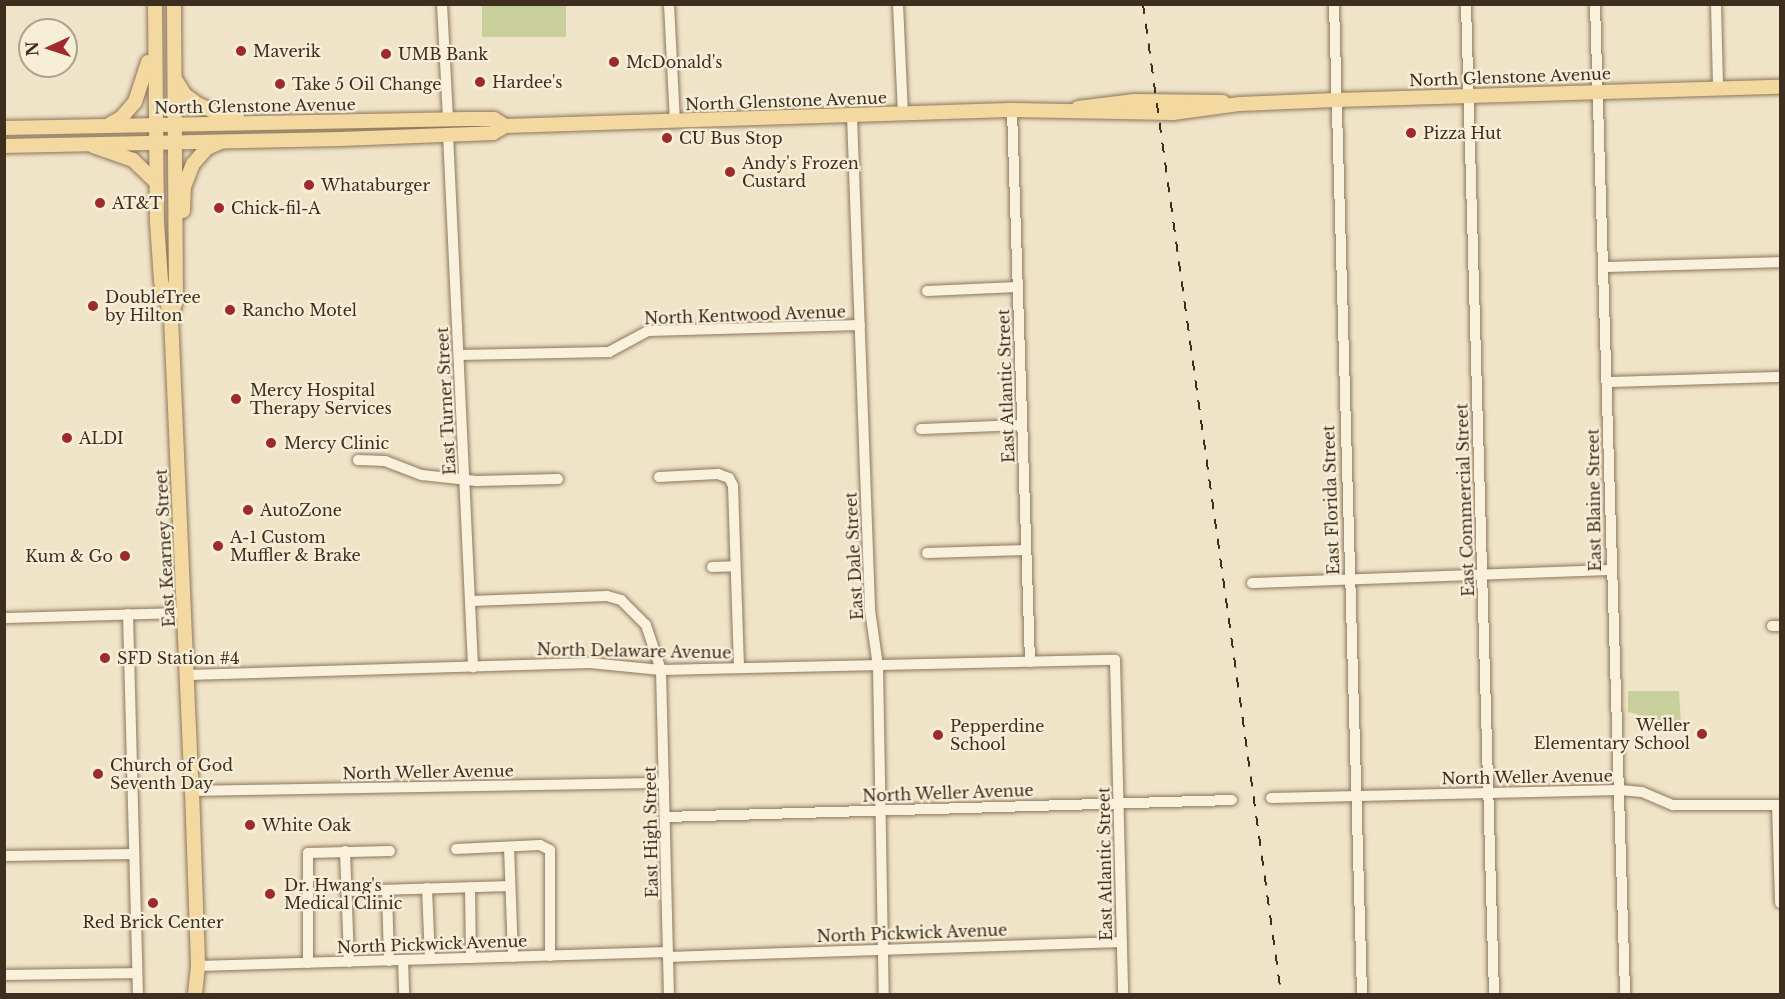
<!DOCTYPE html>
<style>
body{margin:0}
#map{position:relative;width:1785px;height:999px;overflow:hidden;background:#f0e4c8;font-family:"Libre Baskerville",serif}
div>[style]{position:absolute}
.green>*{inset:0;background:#c9cf9b;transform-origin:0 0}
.roads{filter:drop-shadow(0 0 2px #8d765c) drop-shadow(0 0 2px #8d765c)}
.minor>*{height:10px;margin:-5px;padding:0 5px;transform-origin:5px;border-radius:5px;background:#faf1dc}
.major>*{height:14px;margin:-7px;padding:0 7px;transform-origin:7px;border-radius:7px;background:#f3d9a0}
.rail>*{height:2px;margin-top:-1px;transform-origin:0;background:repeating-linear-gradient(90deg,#3d2e20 0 10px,transparent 0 20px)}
.dots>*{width:16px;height:16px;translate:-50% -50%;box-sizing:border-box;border:3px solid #f7eed8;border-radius:50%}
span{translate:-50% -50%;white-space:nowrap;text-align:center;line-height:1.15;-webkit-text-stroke:4.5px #f7eed8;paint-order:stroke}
.poi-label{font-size:16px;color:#3d2e20}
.left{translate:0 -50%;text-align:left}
.right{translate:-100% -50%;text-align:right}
.street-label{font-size:16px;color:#3d2e20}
.frame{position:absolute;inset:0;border:6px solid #3d2e20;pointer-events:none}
.north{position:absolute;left:18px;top:18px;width:60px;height:60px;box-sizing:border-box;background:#f7eed8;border:2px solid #ada18e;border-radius:50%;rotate:267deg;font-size:16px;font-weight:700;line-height:24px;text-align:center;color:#3d2e20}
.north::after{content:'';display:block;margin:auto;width:21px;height:27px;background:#9e2a2b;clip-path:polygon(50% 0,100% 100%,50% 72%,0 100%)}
</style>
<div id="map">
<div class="green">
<i style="left:482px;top:5px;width:84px;height:32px"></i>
<i style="clip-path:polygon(1628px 691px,1679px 691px,1681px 722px,1648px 723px,1637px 714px,1628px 712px)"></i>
</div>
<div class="roads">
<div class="minor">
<i style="left:442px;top:4px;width:115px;rotate:87deg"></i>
<i style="left:669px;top:4px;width:118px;rotate:87.1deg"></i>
<i style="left:898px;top:4px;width:109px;rotate:87.4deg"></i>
<i style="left:1334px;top:4px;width:990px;rotate:88.38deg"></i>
<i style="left:1466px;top:4px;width:990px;rotate:88.38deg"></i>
<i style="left:1595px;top:4px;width:990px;rotate:88.26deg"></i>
<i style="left:1716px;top:4px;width:84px;rotate:88.6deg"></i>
<i style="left:1012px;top:110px;width:552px;rotate:88.13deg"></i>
<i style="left:852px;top:116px;width:494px;rotate:87.9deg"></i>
<i style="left:870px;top:610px;width:57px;rotate:81.9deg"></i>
<i style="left:878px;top:666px;width:328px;rotate:89deg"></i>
<i style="left:448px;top:134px;width:534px;rotate:87.31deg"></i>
<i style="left:1603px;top:267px;width:177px;rotate:-1.6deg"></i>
<i style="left:927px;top:291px;width:91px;rotate:-2.5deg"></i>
<i style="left:459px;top:355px;width:150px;rotate:-1.1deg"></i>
<i style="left:609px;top:352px;width:44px;rotate:-28.3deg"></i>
<i style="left:648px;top:331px;width:212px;rotate:-1.6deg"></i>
<i style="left:1607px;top:382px;width:173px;rotate:-1.7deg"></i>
<i style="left:921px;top:429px;width:101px;rotate:-2.3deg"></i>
<i style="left:358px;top:460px;width:27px;rotate:2deg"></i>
<i style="left:385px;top:461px;width:40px;rotate:21deg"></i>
<i style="left:422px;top:475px;width:55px;rotate:6.2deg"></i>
<i style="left:477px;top:481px;width:81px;rotate:-1.4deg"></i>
<i style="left:659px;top:477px;width:59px;rotate:-2.9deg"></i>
<i style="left:718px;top:474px;width:12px;rotate:20deg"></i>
<i style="left:729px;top:478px;width:9px;rotate:63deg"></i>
<i style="left:733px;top:486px;width:182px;rotate:88.1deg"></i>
<i style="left:927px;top:553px;width:99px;rotate:-1.7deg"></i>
<i style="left:712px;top:567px;width:23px;rotate:-2deg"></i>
<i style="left:1252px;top:583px;width:359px;rotate:-2.1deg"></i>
<i style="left:471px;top:601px;width:136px;rotate:-2.1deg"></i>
<i style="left:607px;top:596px;width:15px;rotate:16deg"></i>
<i style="left:621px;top:600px;width:35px;rotate:45deg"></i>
<i style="left:646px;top:625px;width:47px;rotate:71.6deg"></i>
<i style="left:661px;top:670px;width:324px;rotate:88.6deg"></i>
<i style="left:128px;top:614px;width:380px;rotate:88.5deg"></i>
<i style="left:4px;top:618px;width:181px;rotate:-1.6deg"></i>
<i style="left:1772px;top:626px;width:8px"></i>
<i style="left:188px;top:675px;width:402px;rotate:-1.7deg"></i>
<i style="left:590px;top:663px;width:71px;rotate:5.6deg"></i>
<i style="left:661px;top:670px;width:454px;rotate:-1.3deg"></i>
<i style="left:1115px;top:660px;width:334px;rotate:88.6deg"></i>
<i style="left:192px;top:791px;width:472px;rotate:-1deg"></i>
<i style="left:1271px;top:798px;width:349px;rotate:-1.3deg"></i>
<i style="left:1620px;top:790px;width:22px;rotate:5deg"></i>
<i style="left:1642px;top:792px;width:34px;rotate:23deg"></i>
<i style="left:1673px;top:805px;width:107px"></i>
<i style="left:1777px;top:805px;width:98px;rotate:88.2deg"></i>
<i style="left:666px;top:817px;width:566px;rotate:-1.72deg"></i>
<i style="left:509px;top:847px;width:110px;rotate:87.9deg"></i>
<i style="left:456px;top:849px;width:84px;rotate:-2.7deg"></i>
<i style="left:540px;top:845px;width:11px;rotate:27deg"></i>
<i style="left:550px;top:850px;width:106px;rotate:90deg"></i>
<i style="left:345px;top:851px;width:111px;rotate:87.9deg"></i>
<i style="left:4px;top:856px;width:130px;rotate:-0.9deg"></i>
<i style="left:470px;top:887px;width:71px;rotate:89.2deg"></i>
<i style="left:427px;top:888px;width:71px;rotate:87.6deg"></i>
<i style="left:387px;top:890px;width:71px;rotate:88.4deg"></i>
<i style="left:347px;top:891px;width:163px;rotate:-1.8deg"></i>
<i style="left:668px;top:957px;width:454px;rotate:-1.9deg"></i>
<i style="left:403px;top:960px;width:34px;rotate:88deg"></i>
<i style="left:308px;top:963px;width:110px;rotate:-90deg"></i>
<i style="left:308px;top:853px;width:82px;rotate:-1.4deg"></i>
<i style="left:198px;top:966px;width:470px;rotate:-1.7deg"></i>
<i style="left:7px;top:975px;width:130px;rotate:-0.9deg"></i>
</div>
<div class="major">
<i style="left:155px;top:4px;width:218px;rotate:89.5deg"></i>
<i style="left:157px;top:222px;width:59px;rotate:86.1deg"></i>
<i style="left:161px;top:281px;width:37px;rotate:74deg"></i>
<i style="left:171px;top:317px;width:474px;rotate:87.5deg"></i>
<i style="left:192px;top:791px;width:175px;rotate:88deg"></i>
<i style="left:198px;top:966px;width:28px;rotate:96deg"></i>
<i style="left:175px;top:79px;width:19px;rotate:58deg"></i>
<i style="left:185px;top:95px;width:17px;rotate:36deg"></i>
<i style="left:199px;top:105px;width:26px;rotate:23deg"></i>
<i style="left:223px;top:115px;width:14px"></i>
<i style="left:1078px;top:108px;width:57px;rotate:-7deg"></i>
<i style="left:1135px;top:101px;width:88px;rotate:0.7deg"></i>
<i style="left:110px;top:124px;width:13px;rotate:-29deg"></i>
<i style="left:121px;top:118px;width:21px;rotate:-49deg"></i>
<i style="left:135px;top:102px;width:42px;rotate:-72deg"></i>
<i style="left:4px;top:128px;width:463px;rotate:-1.1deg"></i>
<i style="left:467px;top:119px;width:27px"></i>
<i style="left:494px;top:119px;width:13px;rotate:32deg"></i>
<i style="left:4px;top:146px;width:336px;rotate:-1.2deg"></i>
<i style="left:340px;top:139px;width:153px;rotate:-2.2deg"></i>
<i style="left:493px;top:133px;width:14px;rotate:-30deg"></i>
<i style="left:505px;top:126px;width:507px;rotate:-1.81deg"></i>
<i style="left:1012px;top:110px;width:161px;rotate:1.1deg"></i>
<i style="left:1173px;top:113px;width:68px;rotate:-7.7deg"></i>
<i style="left:1240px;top:104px;width:95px;rotate:-2.4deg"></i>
<i style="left:1335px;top:100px;width:445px;rotate:-1.7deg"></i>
<i style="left:93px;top:146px;width:42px;rotate:19.3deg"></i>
<i style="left:133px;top:160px;width:32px;rotate:44deg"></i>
<i style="left:183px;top:211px;width:24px;rotate:-88deg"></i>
<i style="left:184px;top:187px;width:25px;rotate:-69deg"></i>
<i style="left:193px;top:164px;width:21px;rotate:-49deg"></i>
<i style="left:207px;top:148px;width:13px;rotate:-23deg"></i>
<i style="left:171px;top:317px;width:19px;rotate:-74deg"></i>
<i style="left:176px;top:299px;width:295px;rotate:-90.4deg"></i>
</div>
</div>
<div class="rail">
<i style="left:1143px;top:4px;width:1000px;rotate:82.06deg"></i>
</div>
<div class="dots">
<i style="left:241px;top:51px;background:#9e2a2b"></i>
<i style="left:386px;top:54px;background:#9e2a2b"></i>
<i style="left:614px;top:62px;background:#9e2a2b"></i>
<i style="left:480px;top:82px;background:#9e2a2b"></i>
<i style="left:280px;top:84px;background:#9e2a2b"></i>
<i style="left:1411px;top:133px;background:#9e2a2b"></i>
<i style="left:667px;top:138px;background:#9e2a2b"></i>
<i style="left:730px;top:172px;background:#9e2a2b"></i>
<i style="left:309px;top:185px;background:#9e2a2b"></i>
<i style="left:100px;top:203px;background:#9e2a2b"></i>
<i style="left:219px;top:208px;background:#9e2a2b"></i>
<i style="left:93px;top:306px;background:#9e2a2b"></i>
<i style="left:230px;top:310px;background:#9e2a2b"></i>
<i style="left:236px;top:399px;background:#9e2a2b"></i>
<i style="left:67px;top:438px;background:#9e2a2b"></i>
<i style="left:271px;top:443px;background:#9e2a2b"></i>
<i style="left:248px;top:510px;background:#9e2a2b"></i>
<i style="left:218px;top:546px;background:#9e2a2b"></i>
<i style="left:125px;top:556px;background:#9e2a2b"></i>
<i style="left:105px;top:658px;background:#9e2a2b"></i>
<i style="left:1702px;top:734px;background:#9e2a2b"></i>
<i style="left:938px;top:735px;background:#9e2a2b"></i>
<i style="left:98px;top:774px;background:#9e2a2b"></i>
<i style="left:250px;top:825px;background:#9e2a2b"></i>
<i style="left:270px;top:894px;background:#9e2a2b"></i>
<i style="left:153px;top:903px;background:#9e2a2b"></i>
</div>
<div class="poi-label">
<span class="left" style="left:253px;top:51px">Maverik</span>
<span class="left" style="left:398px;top:54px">UMB Bank</span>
<span class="left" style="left:626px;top:62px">McDonald's</span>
<span class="left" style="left:492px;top:82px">Hardee's</span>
<span class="left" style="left:292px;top:84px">Take 5 Oil Change</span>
<span class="left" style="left:1423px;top:133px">Pizza Hut</span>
<span class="left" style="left:679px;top:138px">CU Bus Stop</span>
<span class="left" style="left:742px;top:172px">Andy's Frozen<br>Custard</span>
<span class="left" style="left:321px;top:185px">Whataburger</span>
<span class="left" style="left:112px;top:203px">AT&amp;T</span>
<span class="left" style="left:231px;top:208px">Chick-fil-A</span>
<span class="left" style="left:105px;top:306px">DoubleTree<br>by Hilton</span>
<span class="left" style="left:242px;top:310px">Rancho Motel</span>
<span class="left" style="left:250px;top:399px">Mercy Hospital<br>Therapy Services</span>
<span class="left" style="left:79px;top:438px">ALDI</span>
<span class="left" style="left:284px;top:443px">Mercy Clinic</span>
<span class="left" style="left:260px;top:510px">AutoZone</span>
<span class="left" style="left:230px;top:546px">A-1 Custom<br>Muffler &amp; Brake</span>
<span class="right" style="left:113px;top:556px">Kum &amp; Go</span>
<span class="left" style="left:117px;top:658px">SFD Station #4</span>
<span class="right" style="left:1690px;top:734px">Weller<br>Elementary School</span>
<span class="left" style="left:950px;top:735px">Pepperdine<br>School</span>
<span class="left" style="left:110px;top:774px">Church of God<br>Seventh Day</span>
<span class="left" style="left:262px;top:825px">White Oak</span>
<span class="left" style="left:284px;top:894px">Dr. Hwang's<br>Medical Clinic</span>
<span style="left:153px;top:922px">Red Brick Center</span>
</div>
<div class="street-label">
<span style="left:1510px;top:77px;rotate:-2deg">North Glenstone Avenue</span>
<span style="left:786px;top:101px;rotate:-2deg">North Glenstone Avenue</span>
<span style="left:255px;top:106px;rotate:-1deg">North Glenstone Avenue</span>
<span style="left:745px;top:315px;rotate:-2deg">North Kentwood Avenue</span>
<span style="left:1006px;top:386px;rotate:-92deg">East Atlantic Street</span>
<span style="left:446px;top:401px;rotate:-93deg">East Turner Street</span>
<span style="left:1331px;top:500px;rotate:-92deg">East Florida Street</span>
<span style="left:1465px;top:500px;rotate:-92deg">East Commercial Street</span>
<span style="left:1594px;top:500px;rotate:-91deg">East Blaine Street</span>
<span style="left:165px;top:548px;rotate:-93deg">East Kearney Street</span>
<span style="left:854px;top:556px;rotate:-93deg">East Dale Street</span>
<span style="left:634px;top:651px;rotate:1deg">North Delaware Avenue</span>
<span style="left:428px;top:772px;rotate:-1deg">North Weller Avenue</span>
<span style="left:1527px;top:777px;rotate:-1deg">North Weller Avenue</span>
<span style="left:948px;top:793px;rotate:-2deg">North Weller Avenue</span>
<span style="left:651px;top:832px;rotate:-91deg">East High Street</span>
<span style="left:1105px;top:864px;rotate:-91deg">East Atlantic Street</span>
<span style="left:912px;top:933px;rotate:-2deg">North Pickwick Avenue</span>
<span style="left:432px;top:944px;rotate:-2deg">North Pickwick Avenue</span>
</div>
<div class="frame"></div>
<div class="north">N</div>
</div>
